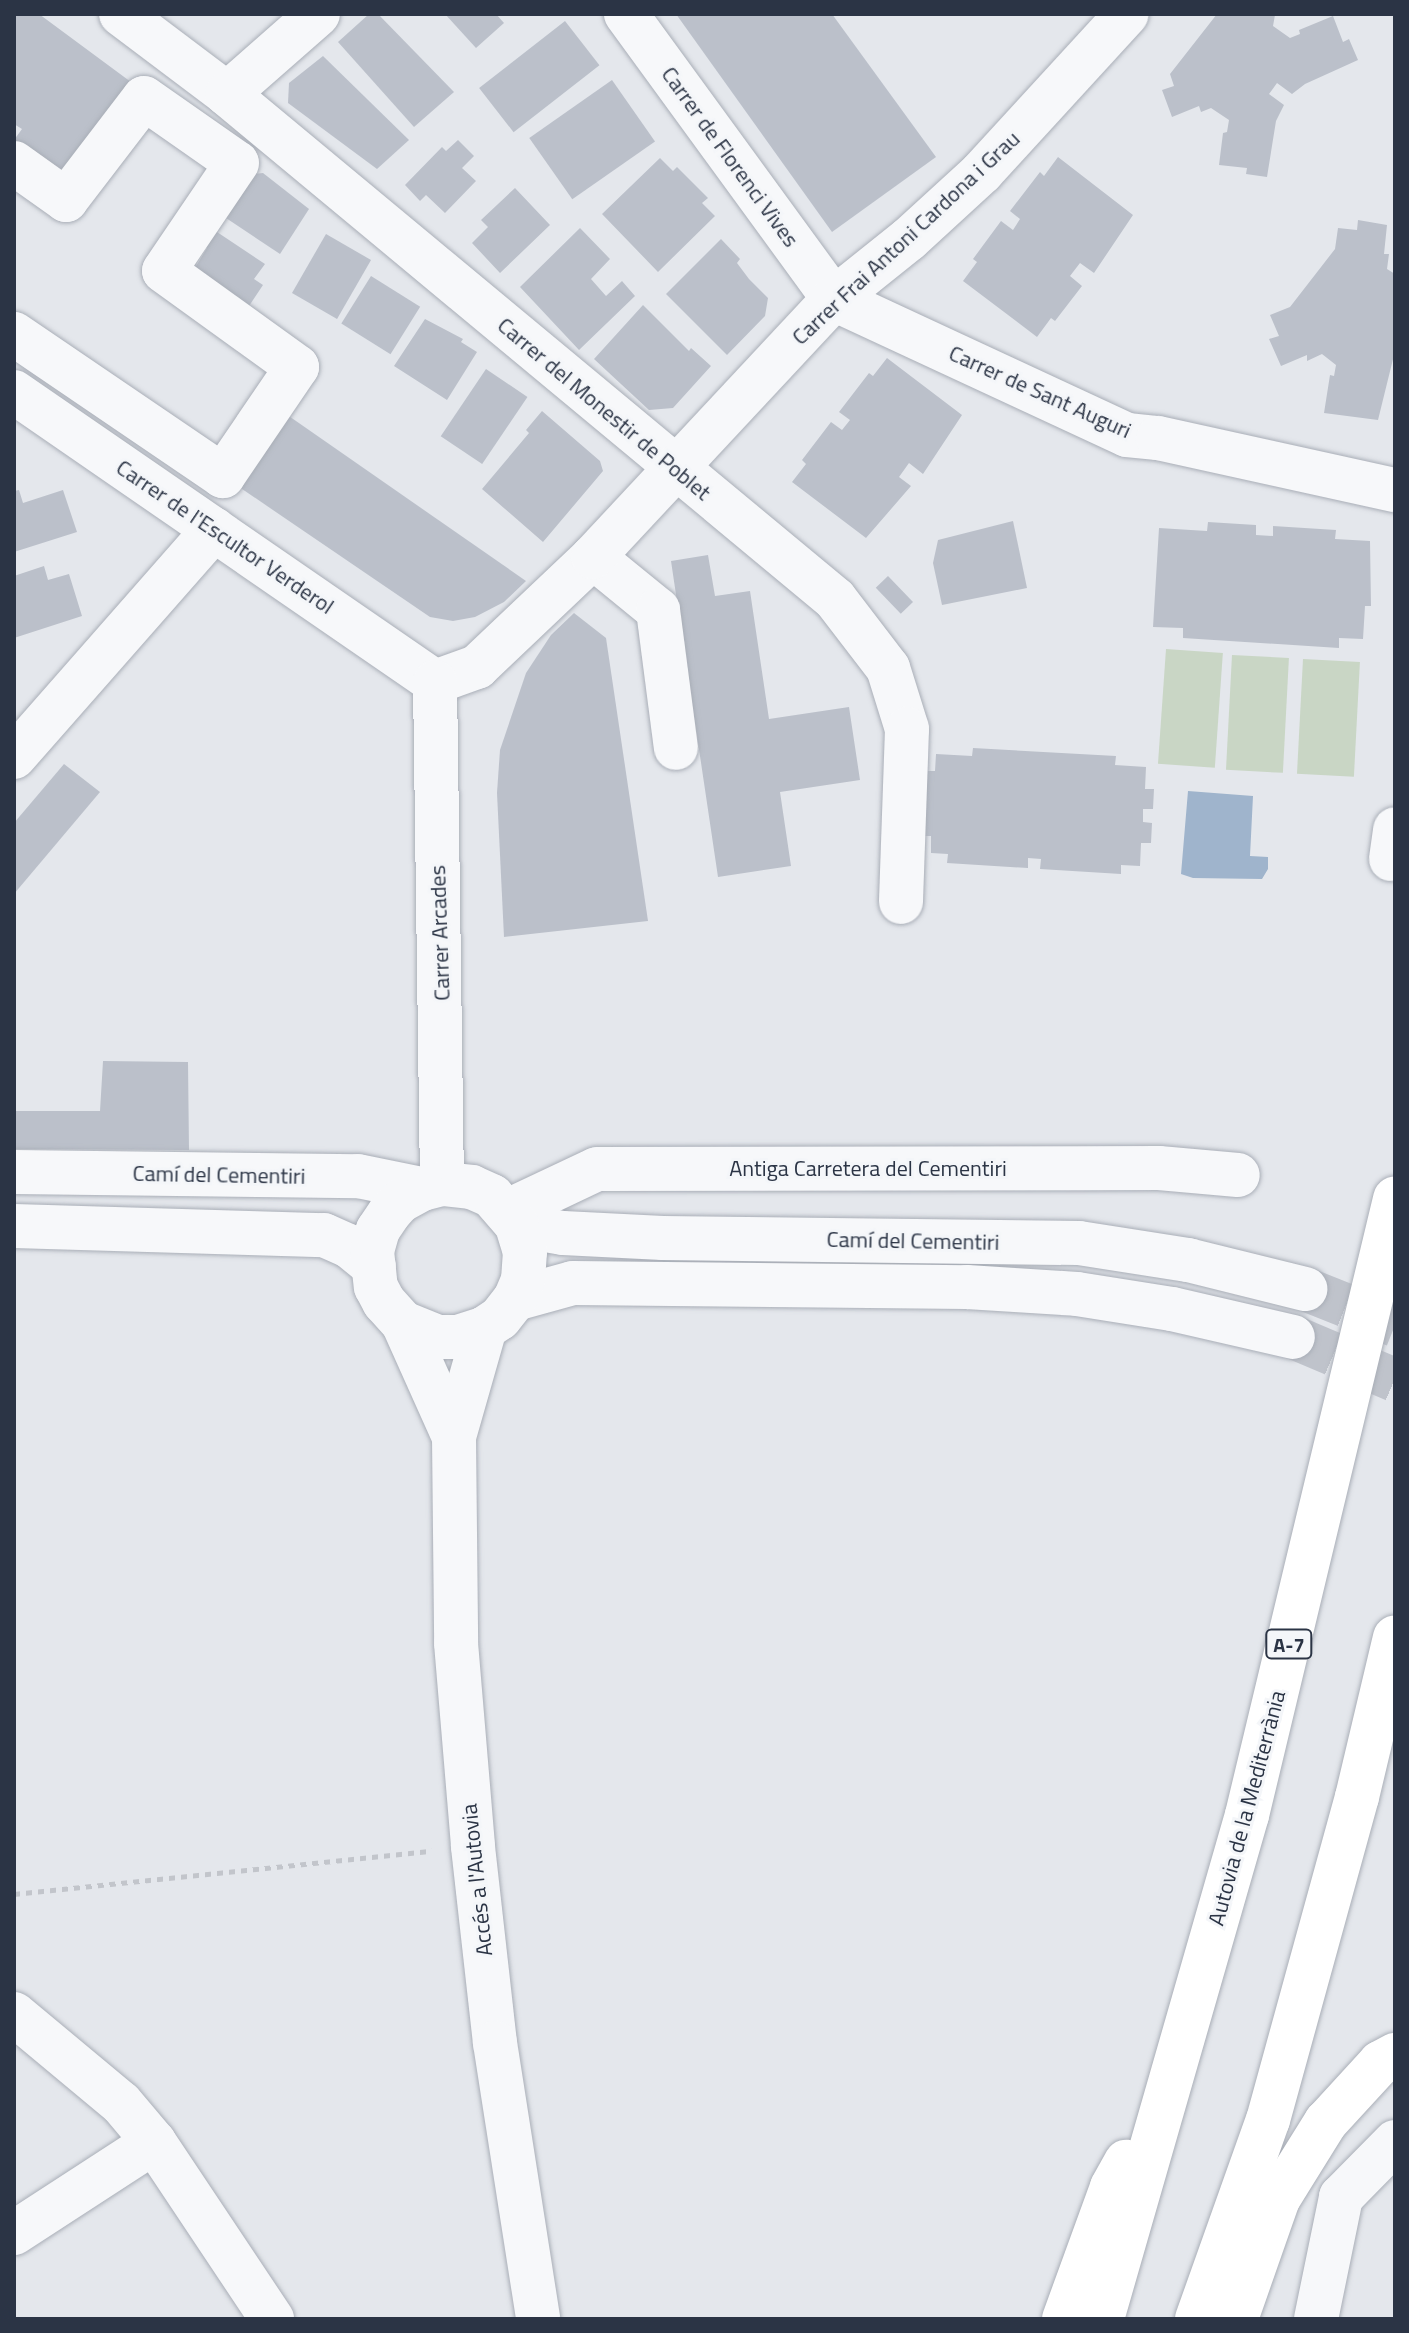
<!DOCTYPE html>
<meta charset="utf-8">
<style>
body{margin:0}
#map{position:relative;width:1409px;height:2333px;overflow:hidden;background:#e4e7ec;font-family:"Titillium Web",sans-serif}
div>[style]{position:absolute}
.green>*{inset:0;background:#c9d6c5;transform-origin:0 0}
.water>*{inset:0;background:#9fb4cc}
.building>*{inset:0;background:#bbc0ca;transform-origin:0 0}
.minor-tunnel>*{height:44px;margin-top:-22px;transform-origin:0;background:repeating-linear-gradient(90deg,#bfc3cb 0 44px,transparent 0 66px)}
.path>*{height:5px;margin-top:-2.5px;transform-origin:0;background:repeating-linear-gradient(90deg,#c2c5cb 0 6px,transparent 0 12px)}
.roads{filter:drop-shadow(0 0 2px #a9aeb7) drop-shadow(0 0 2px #a9aeb7)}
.minor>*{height:44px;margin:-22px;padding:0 22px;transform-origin:22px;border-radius:22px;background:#f7f8fa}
.highway>*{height:44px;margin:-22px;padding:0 22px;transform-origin:22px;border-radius:22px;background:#fff}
span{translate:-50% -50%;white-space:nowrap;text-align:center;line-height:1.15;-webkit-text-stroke:6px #f4f6f9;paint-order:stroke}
.shield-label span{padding:2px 6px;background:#f4f6f9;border:2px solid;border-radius:6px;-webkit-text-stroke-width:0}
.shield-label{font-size:20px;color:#2b3445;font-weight:700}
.street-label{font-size:22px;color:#2b3445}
.frame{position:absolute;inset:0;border:16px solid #2b3445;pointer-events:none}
</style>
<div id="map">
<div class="green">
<i style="left:1166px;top:649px;width:57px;height:115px;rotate:4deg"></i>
<i style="left:1232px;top:655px;width:57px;height:115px;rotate:3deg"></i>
<i style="left:1303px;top:659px;width:57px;height:115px;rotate:3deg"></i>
</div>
<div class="water">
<i style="clip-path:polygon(1188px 791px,1253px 796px,1250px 856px,1268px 857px,1268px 869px,1262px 879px,1193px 878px,1181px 874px)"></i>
</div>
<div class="building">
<i style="clip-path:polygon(14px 14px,39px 14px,135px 85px,59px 187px,14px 153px,14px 140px,22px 129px,14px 124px)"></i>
<i style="clip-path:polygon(369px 14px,378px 14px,454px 92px,414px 127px,338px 42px)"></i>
<i style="clip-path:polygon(445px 14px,496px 14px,504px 23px,476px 48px)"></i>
<i style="clip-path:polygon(676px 14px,832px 14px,936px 157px,832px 232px)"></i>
<i style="clip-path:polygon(1217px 14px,1275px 15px,1273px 26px,1290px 38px,1300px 34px,1299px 30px,1333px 16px,1343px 42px,1349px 39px,1358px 60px,1305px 84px,1292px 94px,1277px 83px,1269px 94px,1284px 105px,1276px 121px,1267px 177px,1246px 174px,1247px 168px,1219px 165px,1223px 133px,1227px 132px,1229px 120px,1211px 108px,1201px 112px,1199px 106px,1172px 117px,1162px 90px,1174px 86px,1170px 74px)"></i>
<i style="left:565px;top:21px;width:56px;height:109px;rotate:52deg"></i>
<i style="clip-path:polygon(323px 56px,409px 140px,377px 169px,288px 103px,289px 83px)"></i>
<i style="left:612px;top:80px;width:75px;height:101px;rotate:55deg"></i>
<i style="clip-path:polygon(458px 140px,474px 156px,462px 168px,476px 181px,445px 213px,426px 195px,420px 201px,405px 185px,442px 147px,446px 151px)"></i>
<i style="clip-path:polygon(1058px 157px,1133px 215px,1094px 273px,1080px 263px,1070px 276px,1082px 286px,1055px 321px,1051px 318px,1037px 337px,963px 281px,977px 262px,973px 259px,1001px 221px,1013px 230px,1020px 219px,1010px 211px,1040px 172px,1044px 176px)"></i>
<i style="clip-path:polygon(660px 158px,673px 171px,677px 167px,708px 198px,702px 203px,715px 216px,658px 272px,602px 214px)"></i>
<i style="clip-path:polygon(263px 173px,309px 209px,280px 254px,220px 214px,245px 175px)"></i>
<i style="clip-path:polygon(515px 188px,550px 225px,500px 273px,472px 243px,488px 227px,481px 220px)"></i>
<i style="clip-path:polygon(1358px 220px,1387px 225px,1384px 254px,1389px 254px,1387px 269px,1395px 274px,1395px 351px,1378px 420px,1324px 413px,1330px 375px,1334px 376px,1336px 365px,1322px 354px,1307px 361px,1307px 355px,1281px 366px,1269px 339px,1279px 336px,1270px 315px,1290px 307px,1335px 249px,1338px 228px,1357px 230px)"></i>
<i style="clip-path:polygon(211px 228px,265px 264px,254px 279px,263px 285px,247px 309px,192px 273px,207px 248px,200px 244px)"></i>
<i style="clip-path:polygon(580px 228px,610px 259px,591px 279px,606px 296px,622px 281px,635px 296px,579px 350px,520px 287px)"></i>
<i style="left:326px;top:234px;width:52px;height:68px;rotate:30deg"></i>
<i style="clip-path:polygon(721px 239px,740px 259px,737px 263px,749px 279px,768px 298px,765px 316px,727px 355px,666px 294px)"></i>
<i style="left:371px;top:276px;width:58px;height:56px;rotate:32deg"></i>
<i style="clip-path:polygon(643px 305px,689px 351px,691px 348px,711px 366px,673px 408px,649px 410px,594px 359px)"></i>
<i style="clip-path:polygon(425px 319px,463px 339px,461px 342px,477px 352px,447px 400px,394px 366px)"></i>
<i style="clip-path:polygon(887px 358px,962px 415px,923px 474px,909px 463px,899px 477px,911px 486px,866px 538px,792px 482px,806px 464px,802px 460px,831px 422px,842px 430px,850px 420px,839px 412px,869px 373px,873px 376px)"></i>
<i style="left:486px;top:369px;width:50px;height:81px;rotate:34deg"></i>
<i style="clip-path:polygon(273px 405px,526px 581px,504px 602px,475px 617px,453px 621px,430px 617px,223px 476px)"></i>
<i style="clip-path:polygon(542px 411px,600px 461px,603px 471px,543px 542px,482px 489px,529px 433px,526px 430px)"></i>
<i style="clip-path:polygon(19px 490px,23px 503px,63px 490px,77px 532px,14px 552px,14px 491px)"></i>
<i style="clip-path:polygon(1013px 521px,1027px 588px,942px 605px,933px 563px,938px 540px)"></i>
<i style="clip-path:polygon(1208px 522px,1256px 525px,1256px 535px,1273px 536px,1273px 526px,1336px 530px,1335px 539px,1370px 541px,1371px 606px,1365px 606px,1363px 639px,1339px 638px,1339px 648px,1183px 638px,1183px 628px,1153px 627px,1159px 528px,1207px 531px)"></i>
<i style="clip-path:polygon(708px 555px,715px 596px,750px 591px,769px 719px,849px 707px,860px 780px,780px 792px,791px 866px,718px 877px,671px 561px)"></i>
<i style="clip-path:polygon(44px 566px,48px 580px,69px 574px,82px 616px,14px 638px,14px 576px)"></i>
<i style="left:888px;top:576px;width:36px;height:17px;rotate:46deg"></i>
<i style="clip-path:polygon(574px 613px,606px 638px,648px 921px,504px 937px,497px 793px,500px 750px,526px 673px,551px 635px)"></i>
<i style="clip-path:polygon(973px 748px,1116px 756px,1115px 765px,1146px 767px,1145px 789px,1154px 789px,1153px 809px,1143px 809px,1143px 822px,1152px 823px,1151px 843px,1141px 843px,1140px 866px,1121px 865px,1121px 874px,1040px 869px,1041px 859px,1028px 858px,1028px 868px,947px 863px,948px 854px,931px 853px,931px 836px,922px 836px,926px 771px,935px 771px,936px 754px,972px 756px)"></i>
<i style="clip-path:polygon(64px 764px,100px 792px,14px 894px,14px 823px)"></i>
<i style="clip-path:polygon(103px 1061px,188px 1062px,189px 1150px,14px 1149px,14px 1111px,100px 1111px)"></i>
</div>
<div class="minor-tunnel">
<i style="left:1305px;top:1289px;width:97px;rotate:21.8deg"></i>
<i style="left:1293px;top:1337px;width:111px;rotate:22.9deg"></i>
</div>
<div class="path">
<i style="left:14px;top:1894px;width:420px;rotate:-5.9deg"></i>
</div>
<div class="roads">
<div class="minor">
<i style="left:121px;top:14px;width:133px;rotate:37deg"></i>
<i style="left:227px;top:94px;width:790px;rotate:39.71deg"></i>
<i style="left:835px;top:599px;width:87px;rotate:52.5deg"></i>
<i style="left:888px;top:668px;width:64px;rotate:72.7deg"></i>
<i style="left:907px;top:729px;width:173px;rotate:92deg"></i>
<i style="left:626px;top:14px;width:353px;rotate:53.9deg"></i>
<i style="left:834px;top:299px;width:323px;rotate:24.9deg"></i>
<i style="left:1127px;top:435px;width:31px;rotate:6deg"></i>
<i style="left:1158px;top:438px;width:243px;rotate:12.4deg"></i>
<i style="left:227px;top:94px;width:121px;rotate:-41.3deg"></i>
<i style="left:14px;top:163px;width:64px;rotate:35.4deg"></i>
<i style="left:66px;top:200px;width:128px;rotate:-52.6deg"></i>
<i style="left:144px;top:98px;width:113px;rotate:35deg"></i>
<i style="left:237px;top:163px;width:130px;rotate:124.1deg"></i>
<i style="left:164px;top:271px;width:164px;rotate:35.8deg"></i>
<i style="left:297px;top:367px;width:132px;rotate:124.2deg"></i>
<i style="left:223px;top:476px;width:253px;rotate:-145.8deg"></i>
<i style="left:14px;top:392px;width:511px;rotate:34.56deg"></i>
<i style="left:593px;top:557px;width:84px;rotate:39.2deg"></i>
<i style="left:658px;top:610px;width:139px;rotate:82.6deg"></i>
<i style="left:435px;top:682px;width:45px;rotate:-19.7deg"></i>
<i style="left:477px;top:667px;width:160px;rotate:-43.5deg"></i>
<i style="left:593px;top:557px;width:353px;rotate:-47deg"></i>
<i style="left:834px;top:299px;width:96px;rotate:-38.7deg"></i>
<i style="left:909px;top:239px;width:99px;rotate:-42.5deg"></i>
<i style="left:982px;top:172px;width:214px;rotate:-47.5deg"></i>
<i style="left:435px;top:682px;width:502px;rotate:89.2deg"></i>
<i style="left:14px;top:757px;width:303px;rotate:-48.7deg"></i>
<i style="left:1391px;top:859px;width:30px;rotate:-82deg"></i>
<i style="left:14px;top:1172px;width:344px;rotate:0.7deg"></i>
<i style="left:358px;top:1176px;width:65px;rotate:11.5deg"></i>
<i style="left:508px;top:1211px;width:98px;rotate:-25.3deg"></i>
<i style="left:597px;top:1169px;width:562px;rotate:-0.1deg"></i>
<i style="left:1159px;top:1168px;width:79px;rotate:5.1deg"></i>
<i style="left:517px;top:1225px;width:47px;rotate:9.9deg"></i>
<i style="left:563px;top:1233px;width:100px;rotate:2.9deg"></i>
<i style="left:663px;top:1238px;width:416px;rotate:0.7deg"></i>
<i style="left:1079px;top:1243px;width:110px;rotate:8.9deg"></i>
<i style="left:1188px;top:1260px;width:121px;rotate:13.9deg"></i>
<i style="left:14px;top:1226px;width:310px;rotate:1.7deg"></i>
<i style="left:324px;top:1235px;width:27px;rotate:24deg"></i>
<i style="left:349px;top:1246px;width:32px;rotate:39deg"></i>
<i style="left:515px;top:1299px;width:60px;rotate:-15.4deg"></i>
<i style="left:573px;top:1283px;width:394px;rotate:0.6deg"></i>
<i style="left:967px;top:1287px;width:110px;rotate:3.6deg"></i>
<i style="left:1077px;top:1294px;width:96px;rotate:9deg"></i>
<i style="left:1172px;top:1309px;width:124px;rotate:13deg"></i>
<i style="left:403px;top:1323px;width:38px;rotate:22deg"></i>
<i style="left:438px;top:1337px;width:20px"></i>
<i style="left:458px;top:1337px;width:28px;rotate:-18deg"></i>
<i style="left:485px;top:1328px;width:18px;rotate:-34deg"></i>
<i style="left:500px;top:1318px;width:24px;rotate:-52deg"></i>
<i style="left:515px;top:1299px;width:21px;rotate:-67deg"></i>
<i style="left:523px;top:1280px;width:28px;rotate:-86deg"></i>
<i style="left:525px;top:1252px;width:28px;rotate:-107deg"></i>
<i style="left:517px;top:1225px;width:38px;rotate:-131deg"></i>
<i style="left:492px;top:1196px;width:22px;rotate:-156deg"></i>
<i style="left:472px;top:1187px;width:30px;rotate:-174deg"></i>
<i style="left:442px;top:1184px;width:21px;rotate:166deg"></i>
<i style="left:422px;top:1189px;width:25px;rotate:151deg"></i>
<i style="left:400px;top:1201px;width:15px;rotate:132deg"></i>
<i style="left:390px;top:1212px;width:22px;rotate:124deg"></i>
<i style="left:378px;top:1230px;width:22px;rotate:106deg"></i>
<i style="left:372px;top:1251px;width:36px;rotate:84deg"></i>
<i style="left:376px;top:1287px;width:17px;rotate:62deg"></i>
<i style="left:384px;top:1302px;width:28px;rotate:48deg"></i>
<i style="left:403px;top:1323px;width:125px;rotate:65.9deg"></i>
<i style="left:485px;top:1328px;width:113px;rotate:105.9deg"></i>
<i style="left:454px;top:1437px;width:206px;rotate:89.4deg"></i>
<i style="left:456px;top:1643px;width:205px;rotate:85.2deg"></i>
<i style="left:473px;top:1847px;width:197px;rotate:83.6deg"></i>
<i style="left:495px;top:2043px;width:279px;rotate:81.1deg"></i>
<i style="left:14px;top:2014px;width:139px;rotate:39.8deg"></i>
<i style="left:121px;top:2103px;width:51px;rotate:49.8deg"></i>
<i style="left:154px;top:2142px;width:213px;rotate:56.3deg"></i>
<i style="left:14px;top:2233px;width:167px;rotate:-33deg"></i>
<i style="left:1316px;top:2319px;width:125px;rotate:-78.4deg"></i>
<i style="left:1341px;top:2197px;width:77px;rotate:-45.5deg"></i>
</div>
<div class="highway">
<i style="left:1064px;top:2319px;width:140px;rotate:-70deg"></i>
<i style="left:1112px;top:2187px;width:29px;rotate:-61deg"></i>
<i style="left:1102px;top:2319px;width:524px;rotate:-73.95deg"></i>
<i style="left:1247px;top:1815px;width:634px;rotate:-76.49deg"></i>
<i style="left:1197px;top:2319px;width:211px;rotate:-70.4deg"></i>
<i style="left:1268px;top:2120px;width:335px;rotate:-74.6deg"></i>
<i style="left:1357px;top:1797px;width:164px;rotate:-76.6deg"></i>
<i style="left:1236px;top:2319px;width:127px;rotate:-70.7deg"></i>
<i style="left:1278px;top:2199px;width:91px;rotate:-58.1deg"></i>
<i style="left:1326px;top:2122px;width:80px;rotate:-47.5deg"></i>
<i style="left:1380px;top:2063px;width:17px;rotate:-28deg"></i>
</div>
</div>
<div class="shield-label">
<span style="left:1289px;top:1644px">A-7</span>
</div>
<div class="street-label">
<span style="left:730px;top:157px;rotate:54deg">Carrer de Florenci Vives</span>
<span style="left:906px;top:238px;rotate:-43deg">Carrer Frai Antoni Cardona i Grau</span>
<span style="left:1040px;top:392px;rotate:24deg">Carrer de Sant Auguri</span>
<span style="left:604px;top:409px;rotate:40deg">Carrer del Monestir de Poblet</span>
<span style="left:225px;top:537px;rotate:34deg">Carrer de l'Escultor Verderol</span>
<span style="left:440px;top:933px;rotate:-92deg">Carrer Arcades</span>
<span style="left:868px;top:1169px">Antiga Carretera del Cementiri</span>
<span style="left:219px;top:1175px;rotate:1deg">Camí del Cementiri</span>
<span style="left:913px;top:1241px;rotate:1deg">Camí del Cementiri</span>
<span style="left:1247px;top:1808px;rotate:-75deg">Autovia de la Mediterrània</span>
<span style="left:477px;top:1880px;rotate:-96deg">Accés a l'Autovia</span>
</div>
<div class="frame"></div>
</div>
